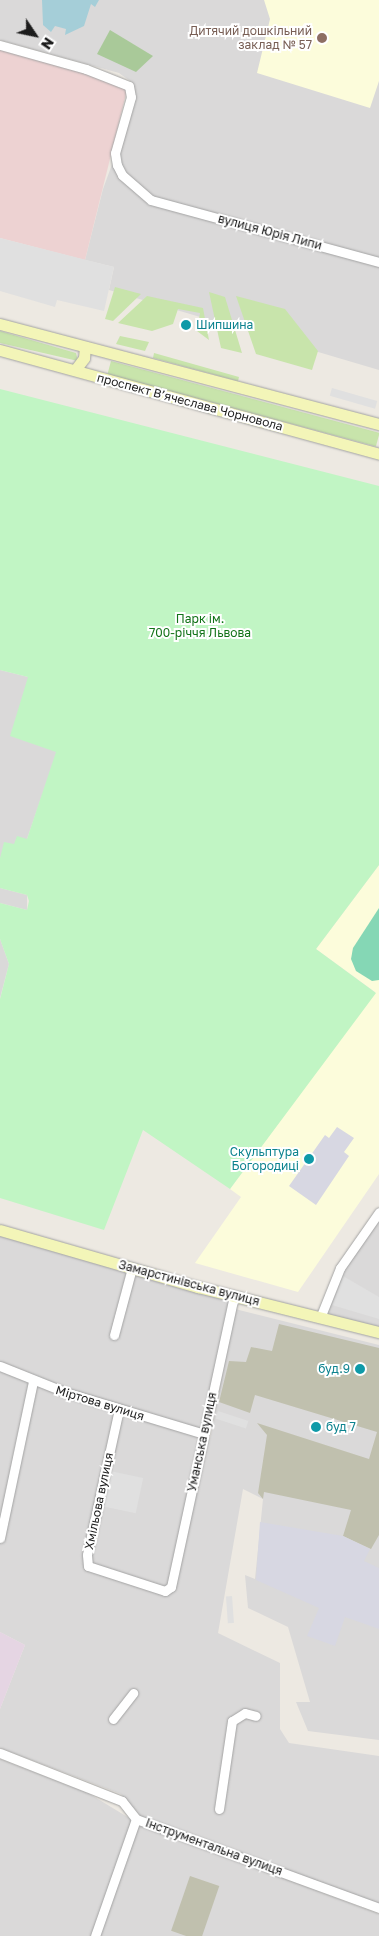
<!DOCTYPE html>
<meta charset="utf-8">
<style>
body{margin:0}
#map{position:relative;width:379px;height:1936px;overflow:hidden;background:#ede9e2;font-family:"Golos Text",sans-serif}
div>[style]{position:absolute}
.residential>*{inset:0;background:#dad9d9}
.commercial>*{inset:0;background:#edd2d2}
.industrial>*{inset:0;background:#e5d5e3}
.education>*{inset:0;background:#fcfcdb}
.construction>*{inset:0;background:#c0c0ae;transform-origin:0 0}
.grass>*{inset:0;background:#c8e4ab;transform-origin:0 0}
.forest>*{inset:0;background:#a9c999}
.park>*{inset:0;background:#c1f5c4}
.pitch>*{inset:0;background:#85d7b5}
.parking>*{inset:0;background:#e0e0e0;transform-origin:0 0}
.plaza>*{inset:0;background:#d7d7e2}
.water>*{inset:0;background:#a5ced8}
.roads{filter:drop-shadow(0 0 1px #a3a3a3) drop-shadow(0 0 1px #a3a3a3)}
.street>*{height:9px;margin:-4.5px;padding:0 4.5px;transform-origin:4.5px;border-radius:4.5px;background:#fff}
.secondary>*{height:11px;margin:-5.5px;padding:0 5.5px;transform-origin:5.5px;border-radius:5.5px;background:#f3f5b8}
.dots>*{width:14px;height:14px;translate:-50% -50%;box-sizing:border-box;border:2px solid #fff;border-radius:50%}
span{translate:-50% -50%;white-space:nowrap;text-align:center;line-height:1.15;-webkit-text-stroke:4px #fff;paint-order:stroke}
.education-label{font-size:12px;color:#785e54}
.right{translate:-100% -50%;text-align:right}
.street-label{font-size:12px;color:#1c1c1c}
.culture-label{font-size:12px;color:#0d838f}
.left{translate:0 -50%;text-align:left}
.park-label{font-size:12px;color:#127218}
.north{position:absolute;left:10px;top:10px;width:50px;height:50px;-webkit-text-stroke:4px #fff;paint-order:stroke;rotate:124deg;font-size:14px;font-weight:700;line-height:20px;text-align:center;color:#1c1c1c}
.north::after{content:'';display:block;margin:auto;width:18px;height:22px;background:#1c1c1c;clip-path:polygon(50% 0,100% 100%,50% 72%,0 100%)}
</style>
<div id="map">
<div class="residential">
<i style="clip-path:polygon(0 0,379px 0,379px 370px,109px 290px,114px 267px,85px 260px,103px 189px,136px 99px,133px 83px,119px 73px,0 40px)"></i>
<i style="clip-path:polygon(0 670px,28px 677px,57px 752px,27px 839px,0 858px)"></i>
<i style="clip-path:polygon(0 888px,27px 895px,27px 910px,0 903px)"></i>
<i style="clip-path:polygon(0 939px,9px 964px,0 998px)"></i>
<i style="clip-path:polygon(379px 1215px,379px 1328px,324px 1315px,342px 1268px)"></i>
<i style="clip-path:polygon(0 1234px,231px 1298px,200px 1436px,210px 1439px,235px 1309px,379px 1345px,379px 1740px,308px 1731px,296px 1702px,310px 1702px,288px 1627px,248px 1608px,245px 1575px,255px 1579px,263px 1499px,243px 1489px,218px 1633px,280px 1663px,280px 1729px,289px 1743px,379px 1756px,379px 1905px,141px 1817px,121px 1794px,0 1748px,0 1709px,25px 1645px,0 1632px)"></i>
<i style="clip-path:polygon(0 1759px,88px 1793px,139px 1824px,379px 1914px,379px 1936px,0 1936px)"></i>
</div>
<div class="commercial">
<i style="clip-path:polygon(0 48px,120px 83px,127px 90px,85px 260px,0 238px)"></i>
</div>
<div class="industrial">
<i style="clip-path:polygon(0 1632px,25px 1645px,0 1709px)"></i>
</div>
<div class="education">
<i style="clip-path:polygon(264px 0,379px 0,379px 81px,370px 108px,257px 73px,270px 19px)"></i>
<i style="clip-path:polygon(379px 865px,379px 1174px,298px 1292px,195px 1263px,241px 1197px,230px 1189px,375px 992px,316px 949px)"></i>
</div>
<div class="construction">
<i style="clip-path:polygon(279px 1324px,379px 1348px,379px 1535px,371px 1549px,343px 1536px,351px 1510px,264px 1492px,263px 1499px,258px 1493px,267px 1435px,257px 1423px,369px 1459px,377px 1432px,255px 1395px,250px 1413px,219px 1402px,229px 1361px,246px 1362px,251px 1347px,272px 1351px)"></i>
<i style="left:190px;top:1876px;width:31px;height:58px;rotate:19deg"></i>
</div>
<div class="grass">
<i style="clip-path:polygon(115px 287px,141px 294px,113px 321px,105px 319px)"></i>
<i style="clip-path:polygon(209px 292px,225px 297px,242px 353px,221px 348px)"></i>
<i style="clip-path:polygon(147px 296px,203px 308px,209px 340px,197px 331px,200px 313px,178px 309px,173px 324px,152px 331px,118px 323px)"></i>
<i style="clip-path:polygon(236px 296px,285px 309px,318px 351px,312px 370px,256px 354px)"></i>
<i style="clip-path:polygon(0 331px,76px 353px,78px 361px,0 343px)"></i>
<i style="clip-path:polygon(120px 336px,149px 342px,145px 351px,116px 344px)"></i>
<i style="clip-path:polygon(154px 353px,239px 377px,238px 381px,153px 358px)"></i>
<i style="left:111px;top:361px;width:278px;height:14px;rotate:15deg"></i>
</div>
<div class="forest">
<i style="clip-path:polygon(110px 30px,153px 56px,136px 72px,97px 54px)"></i>
</div>
<div class="park">
<i style="clip-path:polygon(0 389px,379px 486px,379px 865px,316px 949px,376px 993px,230px 1189px,143px 1130px,104px 1230px,0 1198px,0 999px,9px 964px,0 939px,0 903px,27px 910px,29px 901px,27px 895px,0 888px,0 858px,4px 842px,14px 844px,17px 836px,27px 839px,56px 752px,10px 736px,28px 677px,0 670px)"></i>
</div>
<div class="pitch">
<i style="clip-path:polygon(379px 908px,379px 980px,372px 981px,356px 971px,351px 959px,353px 948px)"></i>
</div>
<div class="parking">
<i style="clip-path:polygon(0 238px,114px 267px,104px 311px,57px 300px,55px 307px,0 291px)"></i>
<i style="left:332px;top:388px;width:47px;height:8px;rotate:16deg"></i>
<i style="clip-path:polygon(343px 1276px,379px 1297px,379px 1319px,332px 1305px)"></i>
<i style="left:218px;top:1411px;width:32px;height:8px;rotate:18deg"></i>
<i style="left:110px;top:1471px;width:34px;height:36px;rotate:12deg"></i>
<i style="left:232px;top:1596px;width:27px;height:6px;rotate:86deg"></i>
</div>
<div class="plaza">
<i style="clip-path:polygon(337px 1127px,354px 1138px,344px 1152px,349px 1156px,316px 1205px,289px 1186px,325px 1135px,329px 1138px)"></i>
<i style="clip-path:polygon(260px 1522px,343px 1536px,370px 1549px,364px 1561px,379px 1568px,379px 1629px,345px 1617px,335px 1646px,307px 1636px,319px 1608px,256px 1580px)"></i>
</div>
<div class="water">
<i style="clip-path:polygon(42px 0,99px 0,95px 7px,91px 4px,84px 26px,65px 35px,66px 29px,55px 26px,51px 32px,43px 25px)"></i>
</div>
<div class="roads">
<div class="street">
<i style="left:0;top:45px;width:89px;rotate:15.6deg"></i>
<i style="left:86px;top:69px;width:46px;rotate:21.6deg"></i>
<i style="left:129px;top:86px;width:11px;rotate:80deg"></i>
<i style="left:131px;top:97px;width:58px;rotate:105.9deg"></i>
<i style="left:115px;top:153px;width:12px;rotate:81deg"></i>
<i style="left:117px;top:165px;width:11px;rotate:63deg"></i>
<i style="left:122px;top:175px;width:38px;rotate:41deg"></i>
<i style="left:151px;top:200px;width:236px;rotate:15.2deg"></i>
<i style="left:320px;top:1318px;width:54px;rotate:-68.2deg"></i>
<i style="left:340px;top:1268px;width:68px;rotate:-55.1deg"></i>
<i style="left:114px;top:1335px;width:69px;rotate:-75deg"></i>
<i style="left:0;top:1366px;width:70px;rotate:21.8deg"></i>
<i style="left:65px;top:1392px;width:145px;rotate:16.8deg"></i>
<i style="left:119px;top:1409px;width:149px;rotate:102.4deg"></i>
<i style="left:87px;top:1555px;width:11px;rotate:85deg"></i>
<i style="left:88px;top:1566px;width:81px;rotate:18deg"></i>
<i style="left:165px;top:1591px;width:7px;rotate:-34deg"></i>
<i style="left:171px;top:1587px;width:298px;rotate:-77.8deg"></i>
<i style="left:0;top:1538px;width:160px;rotate:-78.1deg"></i>
<i style="left:113px;top:1719px;width:33px;rotate:-52deg"></i>
<i style="left:0;top:1753px;width:131px;rotate:21.5deg"></i>
<i style="left:122px;top:1801px;width:23px;rotate:52deg"></i>
<i style="left:136px;top:1819px;width:259px;rotate:20.1deg"></i>
<i style="left:219px;top:1809px;width:89px;rotate:-81.6deg"></i>
<i style="left:232px;top:1721px;width:15px;rotate:-32deg"></i>
<i style="left:245px;top:1713px;width:11px;rotate:15deg"></i>
<i style="left:95px;top:1936px;width:124px;rotate:-70.7deg"></i>
</div>
<div class="secondary">
<i style="left:0;top:324px;width:392px;rotate:14.8deg"></i>
<i style="left:0;top:350px;width:393px;rotate:15.3deg"></i>
<i style="left:75px;top:370px;width:15px;rotate:-53deg"></i>
<i style="left:84px;top:358px;width:11px;rotate:-85deg"></i>
<i style="left:0;top:1230px;width:206px;rotate:16.1deg"></i>
<i style="left:198px;top:1287px;width:187px;rotate:14deg"></i>
</div>
</div>
<div class="dots">
<i style="left:322px;top:38px;background:#8d6e63"></i>
<i style="left:186px;top:325px;background:#0f9aa8"></i>
<i style="left:309px;top:1159px;background:#0f9aa8"></i>
<i style="left:360px;top:1369px;background:#0f9aa8"></i>
<i style="left:316px;top:1427px;background:#0f9aa8"></i>
</div>
<div class="education-label">
<span class="right" style="left:312px;top:38px">Дитячий дошкільний<br>заклад № 57</span>
</div>
<div class="street-label">
<span style="left:270px;top:232px;rotate:15deg">вулиця Юрія Липи</span>
<span style="left:190px;top:402px;rotate:15deg">проспект Вʼячеслава Чорновола</span>
<span style="left:189px;top:1283px;rotate:15deg">Замарстинівська вулиця</span>
<span style="left:100px;top:1403px;rotate:17deg">Міртова вулиця</span>
<span style="left:202px;top:1442px;rotate:-78deg">Уманська вулиця</span>
<span style="left:99px;top:1501px;rotate:-78deg">Хмільова вулиця</span>
<span style="left:214px;top:1847px;rotate:20deg">Інструментальна вулиця</span>
</div>
<div class="culture-label">
<span class="left" style="left:196px;top:325px">Шипшина</span>
<span class="right" style="left:299px;top:1159px">Скульптура<br>Богородиці</span>
<span class="right" style="left:350px;top:1369px">буд.9</span>
<span class="left" style="left:326px;top:1427px">буд 7</span>
</div>
<div class="park-label">
<span style="left:200px;top:626px">Парк ім.<br>700-річчя Львова</span>
</div>
<div class="north">N</div>
</div>
